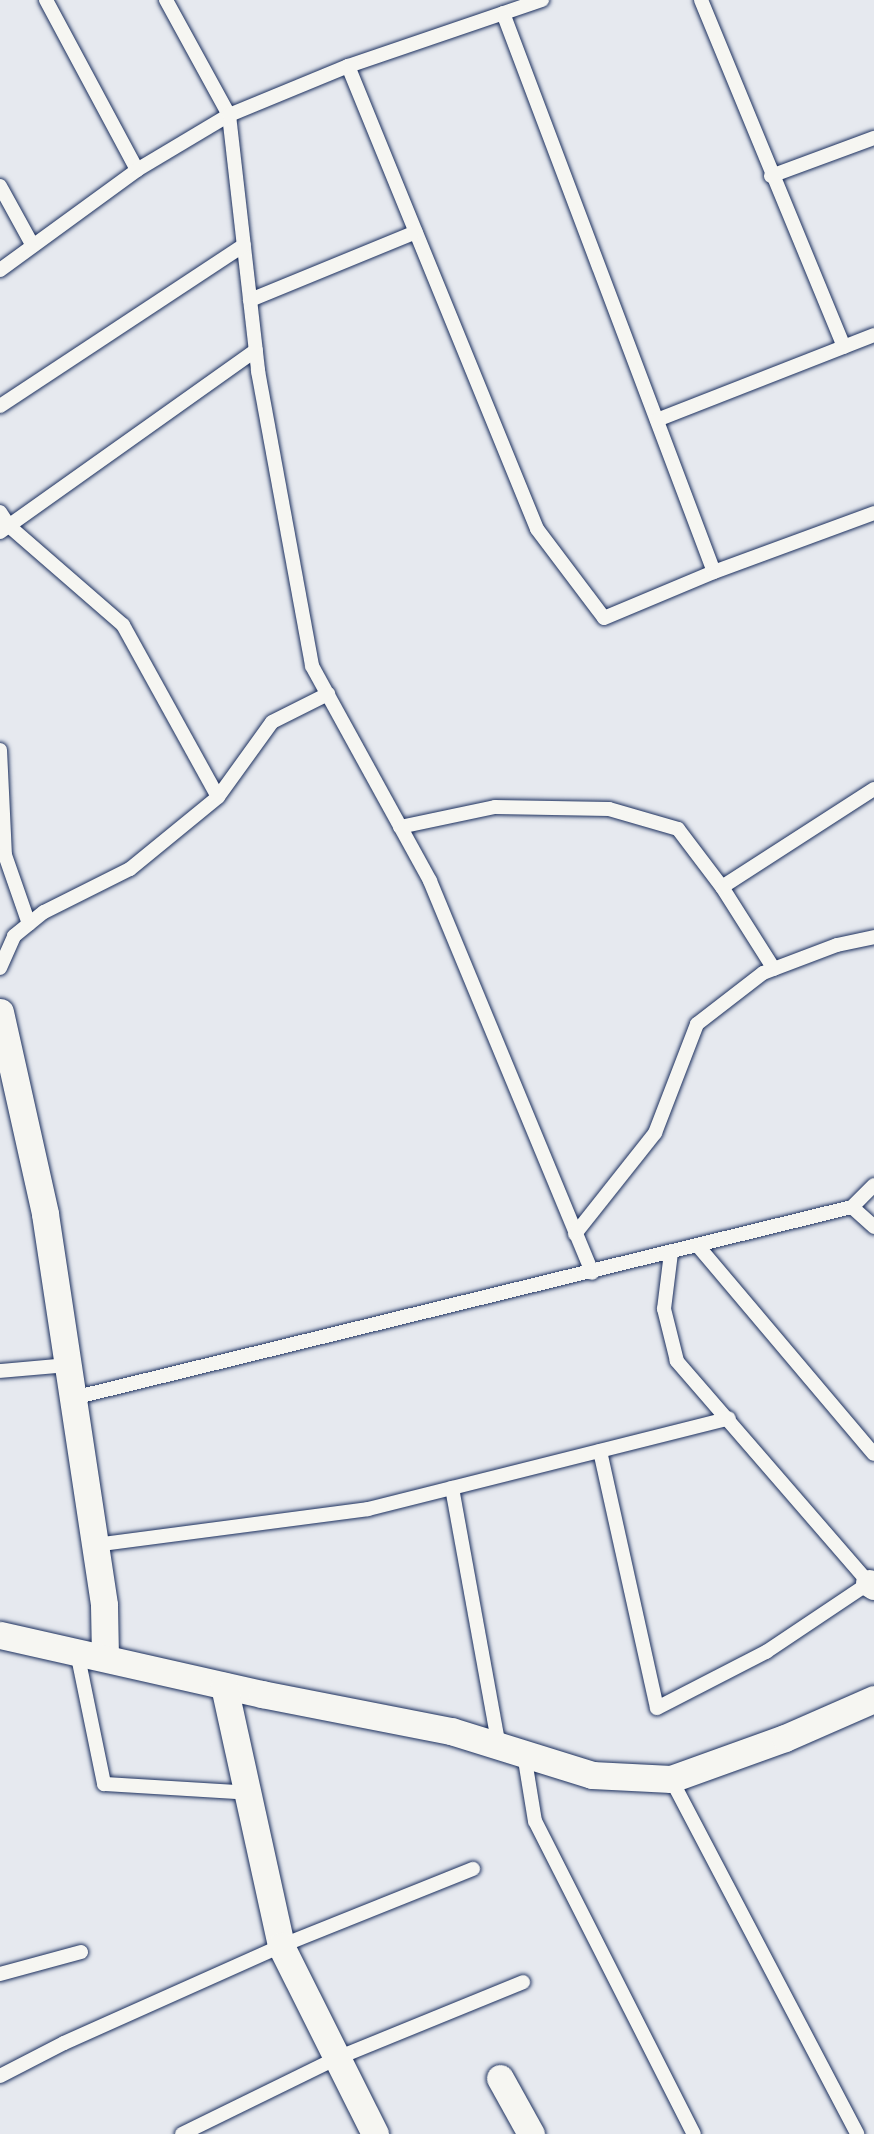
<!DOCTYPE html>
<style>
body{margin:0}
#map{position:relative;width:874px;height:2134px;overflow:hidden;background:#e6e9ef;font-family:"Gochi Hand",sans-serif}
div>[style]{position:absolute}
.roads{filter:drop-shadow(0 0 2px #1b2f5e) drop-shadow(0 0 2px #1b2f5e)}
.lane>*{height:14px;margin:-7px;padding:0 7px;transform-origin:7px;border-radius:7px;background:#f6f6f2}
.street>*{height:27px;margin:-13.5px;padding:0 13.5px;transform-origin:13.5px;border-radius:13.5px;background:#f6f6f2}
span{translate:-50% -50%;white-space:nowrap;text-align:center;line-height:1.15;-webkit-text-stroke:4.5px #f6f6f2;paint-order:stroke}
</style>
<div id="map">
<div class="roads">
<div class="lane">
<i style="left:46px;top:0;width:193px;rotate:61.8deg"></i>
<i style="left:166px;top:0;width:131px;rotate:61.3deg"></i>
<i style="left:229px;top:115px;width:258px;rotate:83.5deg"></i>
<i style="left:258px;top:371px;width:300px;rotate:79.6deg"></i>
<i style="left:312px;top:666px;width:245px;rotate:61.2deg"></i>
<i style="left:430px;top:881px;width:424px;rotate:67.5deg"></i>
<i style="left:701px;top:0;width:375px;rotate:67.6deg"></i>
<i style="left:503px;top:13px;width:597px;rotate:69.32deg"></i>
<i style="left:348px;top:66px;width:500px;rotate:67.79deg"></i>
<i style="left:537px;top:529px;width:111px;rotate:53deg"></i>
<i style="left:604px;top:618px;width:119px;rotate:-22.7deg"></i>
<i style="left:714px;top:572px;width:171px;rotate:-20.2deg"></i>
<i style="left:771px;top:176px;width:110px;rotate:-20.3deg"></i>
<i style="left:0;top:186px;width:68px;rotate:61.2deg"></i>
<i style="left:0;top:270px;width:170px;rotate:-36.1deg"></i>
<i style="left:137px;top:170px;width:107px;rotate:-30.9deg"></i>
<i style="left:229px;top:115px;width:129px;rotate:-22.4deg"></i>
<i style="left:348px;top:66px;width:205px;rotate:-18.8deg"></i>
<i style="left:250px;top:300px;width:179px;rotate:-22.3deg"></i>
<i style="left:0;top:406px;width:292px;rotate:-33.4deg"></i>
<i style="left:657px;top:420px;width:233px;rotate:-21.4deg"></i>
<i style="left:0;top:512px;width:17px;rotate:57deg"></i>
<i style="left:9px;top:526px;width:151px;rotate:41deg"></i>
<i style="left:123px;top:625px;width:196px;rotate:61.1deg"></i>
<i style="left:0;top:532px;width:314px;rotate:-35.4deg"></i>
<i style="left:0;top:750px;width:105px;rotate:87.3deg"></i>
<i style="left:5px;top:855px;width:73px;rotate:70.8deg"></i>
<i style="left:400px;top:827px;width:97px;rotate:-11.9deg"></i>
<i style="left:495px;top:807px;width:114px;rotate:1deg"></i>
<i style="left:609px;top:809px;width:72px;rotate:16.2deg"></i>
<i style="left:678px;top:829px;width:73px;rotate:52.8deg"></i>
<i style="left:722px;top:887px;width:97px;rotate:57.6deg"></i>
<i style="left:722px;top:887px;width:181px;rotate:-32.8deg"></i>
<i style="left:0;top:968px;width:35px;rotate:-66deg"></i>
<i style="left:14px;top:936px;width:38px;rotate:-39deg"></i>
<i style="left:44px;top:912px;width:96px;rotate:-26.6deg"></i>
<i style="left:130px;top:869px;width:114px;rotate:-39.3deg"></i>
<i style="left:218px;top:797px;width:92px;rotate:-54.2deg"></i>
<i style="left:272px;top:722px;width:63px;rotate:-26.6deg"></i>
<i style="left:852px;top:1207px;width:30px;rotate:42deg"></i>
<i style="left:575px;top:1234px;width:129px;rotate:-51.6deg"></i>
<i style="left:655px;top:1133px;width:117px;rotate:-68.9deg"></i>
<i style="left:697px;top:1024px;width:83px;rotate:-37.7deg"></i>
<i style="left:763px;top:973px;width:79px;rotate:-20.7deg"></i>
<i style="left:837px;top:945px;width:38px;rotate:-12deg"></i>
<i style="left:698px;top:1246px;width:272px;rotate:49.8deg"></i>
<i style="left:0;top:1371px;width:67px;rotate:-5.1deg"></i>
<i style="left:73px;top:1398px;width:802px;rotate:-13.78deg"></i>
<i style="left:852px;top:1207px;width:31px;rotate:-45deg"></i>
<i style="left:600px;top:1451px;width:263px;rotate:77.5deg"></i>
<i style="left:657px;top:1708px;width:123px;rotate:-27.2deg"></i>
<i style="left:766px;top:1652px;width:124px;rotate:-33.8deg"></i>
<i style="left:869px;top:1583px;width:294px;rotate:-130.9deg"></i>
<i style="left:677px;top:1361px;width:54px;rotate:-104deg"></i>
<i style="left:664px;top:1309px;width:56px;rotate:-82.9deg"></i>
<i style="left:452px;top:1488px;width:262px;rotate:79.7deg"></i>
<i style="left:95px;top:1545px;width:275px;rotate:-7.5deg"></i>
<i style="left:368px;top:1509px;width:372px;rotate:-14.1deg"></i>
<i style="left:77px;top:1652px;width:135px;rotate:78.4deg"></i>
<i style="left:104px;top:1784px;width:146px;rotate:3.5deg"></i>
<i style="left:524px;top:1754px;width:68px;rotate:80.7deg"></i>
<i style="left:535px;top:1821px;width:351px;rotate:63.1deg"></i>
<i style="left:671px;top:1779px;width:401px;rotate:62.3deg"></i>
<i style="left:0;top:1974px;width:84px;rotate:-15.2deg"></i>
<i style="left:0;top:2076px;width:72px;rotate:-27.3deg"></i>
<i style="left:64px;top:2043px;width:238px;rotate:-24.1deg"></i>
<i style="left:281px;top:1946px;width:207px;rotate:-21.9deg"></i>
<i style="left:182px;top:2134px;width:173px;rotate:-26.1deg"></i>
<i style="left:337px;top:2058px;width:201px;rotate:-22.2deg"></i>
</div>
<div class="street">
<i style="left:0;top:1012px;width:207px;rotate:77.4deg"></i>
<i style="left:45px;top:1214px;width:395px;rotate:81.4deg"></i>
<i style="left:104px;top:1605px;width:53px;rotate:88.9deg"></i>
<i style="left:869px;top:1583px;width:6px;rotate:31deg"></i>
<i style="left:0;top:1635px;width:269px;rotate:12.7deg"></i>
<i style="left:262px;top:1694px;width:193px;rotate:11.1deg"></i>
<i style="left:451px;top:1731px;width:148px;rotate:17.3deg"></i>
<i style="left:592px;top:1775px;width:79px;rotate:2.9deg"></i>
<i style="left:671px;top:1779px;width:121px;rotate:-19.8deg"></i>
<i style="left:785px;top:1738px;width:97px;rotate:-23.7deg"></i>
<i style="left:224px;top:1686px;width:266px;rotate:77.6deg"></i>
<i style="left:281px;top:1946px;width:210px;rotate:63.4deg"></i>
<i style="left:500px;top:2078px;width:64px;rotate:61deg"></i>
</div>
</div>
</div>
